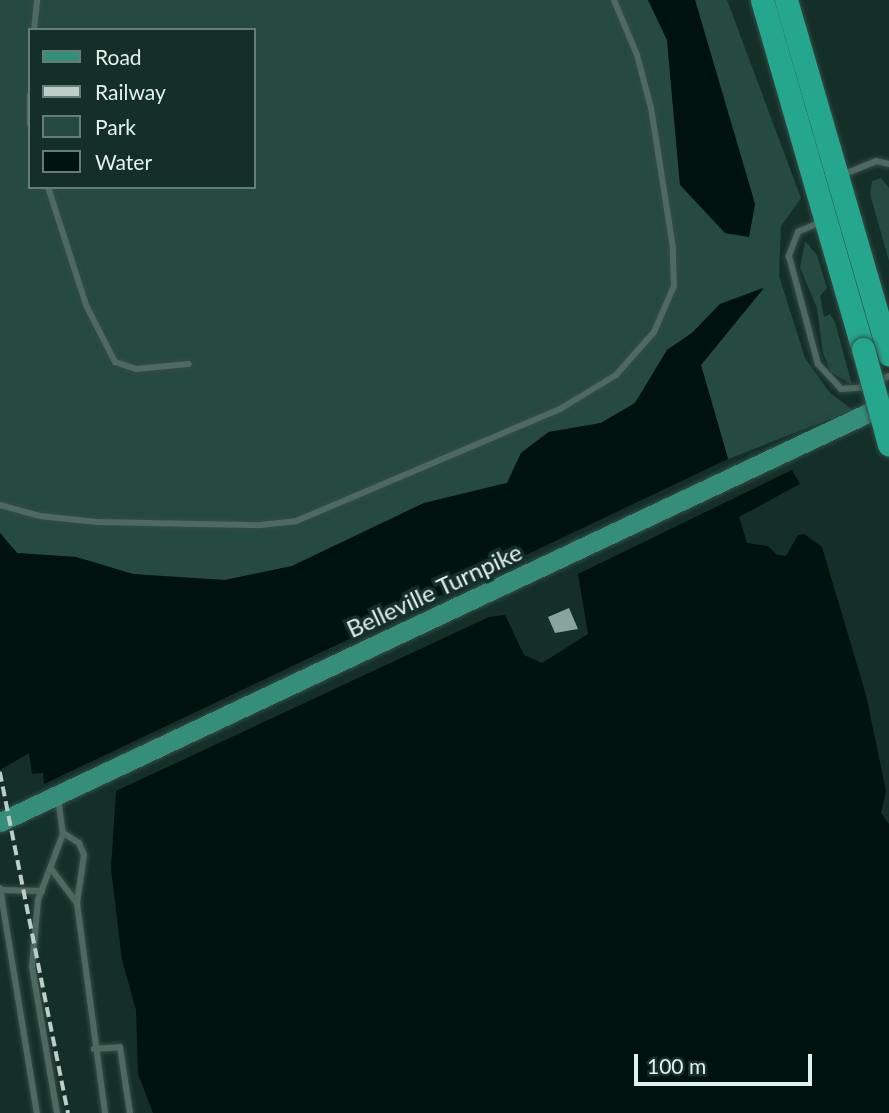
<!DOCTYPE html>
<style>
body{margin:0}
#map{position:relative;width:889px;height:1113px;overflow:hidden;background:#142f28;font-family:Lato,sans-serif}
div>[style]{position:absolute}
.green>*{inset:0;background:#254a40}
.water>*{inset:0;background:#00120d}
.building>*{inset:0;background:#87a59c}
.roads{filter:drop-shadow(0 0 2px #364b46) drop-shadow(0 0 2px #364b46)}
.lane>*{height:6px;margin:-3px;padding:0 3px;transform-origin:3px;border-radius:3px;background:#4d6960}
.primary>*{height:19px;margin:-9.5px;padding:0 9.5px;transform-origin:9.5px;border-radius:9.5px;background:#348e7a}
.highway>*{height:23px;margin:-11.5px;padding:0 11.5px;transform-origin:11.5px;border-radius:11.5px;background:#24a78c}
.rail>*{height:3.5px;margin-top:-1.75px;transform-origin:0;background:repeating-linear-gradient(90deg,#bdcec8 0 10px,transparent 0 15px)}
.bridges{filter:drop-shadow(0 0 2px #364b46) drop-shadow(0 0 2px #364b46)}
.highway-bridge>*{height:23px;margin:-11.5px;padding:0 11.5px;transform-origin:11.5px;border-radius:11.5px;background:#24a78c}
span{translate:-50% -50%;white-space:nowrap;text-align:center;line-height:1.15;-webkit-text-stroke:7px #142f28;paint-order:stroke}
.street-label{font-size:24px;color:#e2f1ec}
.legend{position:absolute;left:28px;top:28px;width:228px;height:161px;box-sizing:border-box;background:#142f28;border:2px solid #667d76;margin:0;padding:9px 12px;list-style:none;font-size:21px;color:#e2f1ec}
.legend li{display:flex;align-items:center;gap:14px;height:35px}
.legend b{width:35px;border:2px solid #667d76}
.scale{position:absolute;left:634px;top:1054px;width:178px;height:32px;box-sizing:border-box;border:4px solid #e2f1ec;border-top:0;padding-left:9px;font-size:21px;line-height:24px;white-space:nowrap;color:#e2f1ec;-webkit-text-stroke:5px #142f28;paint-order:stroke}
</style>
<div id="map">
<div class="green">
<i style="clip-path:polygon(evenodd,0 0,648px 0,667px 40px,680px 185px,749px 237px,755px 204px,695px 0,727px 0,801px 198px,781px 226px,779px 276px,805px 358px,830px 393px,853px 410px,728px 459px,701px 365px,762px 288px,720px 304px,692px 333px,667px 350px,635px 403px,601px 423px,548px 432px,521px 453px,507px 483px,424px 503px,292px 566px,225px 580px,195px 580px,133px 574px,76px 557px,17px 553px,0 533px,0 0,30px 30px,254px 30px,254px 187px,30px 187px,30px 30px)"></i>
<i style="clip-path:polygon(881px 178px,889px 188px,889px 261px,870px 194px,872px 181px)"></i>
<i style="clip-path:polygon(805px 241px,817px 255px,827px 288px,820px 296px,824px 317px,830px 314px,835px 322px,852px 385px,831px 372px,823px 353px,817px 308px,800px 268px)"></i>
</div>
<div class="water">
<i style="clip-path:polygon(648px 0,695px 0,755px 204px,749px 237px,725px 233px,680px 185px,667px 40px)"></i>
<i style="clip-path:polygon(764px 288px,701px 365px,728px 459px,44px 784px,43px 773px,32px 774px,29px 753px,0 770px,0 533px,17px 553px,76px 557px,133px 574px,225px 580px,292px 566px,424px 503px,507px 483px,521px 453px,549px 432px,601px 423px,635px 403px,667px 350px,692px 333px,720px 304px)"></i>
<i style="clip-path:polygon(792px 470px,800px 484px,739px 517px,747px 543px,768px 546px,777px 555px,786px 556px,798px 535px,804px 534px,822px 547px,866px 695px,886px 791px,881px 813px,889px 824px,889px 1113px,153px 1113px,138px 1074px,136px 1010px,122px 960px,111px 869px,116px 791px,489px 617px,505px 615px,524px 655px,542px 663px,588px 634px,578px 574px)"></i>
</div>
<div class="building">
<i style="clip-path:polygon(569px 608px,578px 629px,555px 633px,548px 617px)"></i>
</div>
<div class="roads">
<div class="lane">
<i style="left:34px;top:30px;width:30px;rotate:-84deg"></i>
<i style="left:30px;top:95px;width:29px;rotate:90deg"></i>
<i style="left:842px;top:175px;width:37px;rotate:-22deg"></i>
<i style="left:876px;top:161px;width:13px;rotate:13deg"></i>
<i style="left:48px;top:187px;width:124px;rotate:72.1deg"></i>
<i style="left:86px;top:305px;width:64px;rotate:63deg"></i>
<i style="left:115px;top:362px;width:22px;rotate:18deg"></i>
<i style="left:136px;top:369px;width:53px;rotate:-5.4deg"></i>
<i style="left:821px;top:222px;width:25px;rotate:157deg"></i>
<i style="left:798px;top:232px;width:26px;rotate:111deg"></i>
<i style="left:789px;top:256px;width:112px;rotate:75deg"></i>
<i style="left:818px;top:364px;width:34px;rotate:47deg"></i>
<i style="left:841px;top:389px;width:26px;rotate:-4deg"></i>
<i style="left:877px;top:382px;width:13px;rotate:-27deg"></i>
<i style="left:0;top:505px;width:41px;rotate:15.4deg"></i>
<i style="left:40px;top:516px;width:57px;rotate:6deg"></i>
<i style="left:97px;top:522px;width:163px;rotate:1.1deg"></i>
<i style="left:260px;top:525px;width:36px;rotate:-6deg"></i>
<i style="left:296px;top:521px;width:287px;rotate:-23deg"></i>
<i style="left:560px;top:409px;width:66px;rotate:-31.3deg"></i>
<i style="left:616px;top:375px;width:57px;rotate:-48.5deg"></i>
<i style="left:654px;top:332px;width:50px;rotate:-66.5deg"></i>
<i style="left:674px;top:286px;width:38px;rotate:-92deg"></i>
<i style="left:673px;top:248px;width:142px;rotate:-98.9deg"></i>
<i style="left:651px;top:108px;width:55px;rotate:-104.8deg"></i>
<i style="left:637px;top:55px;width:60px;rotate:-112.7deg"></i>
<i style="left:63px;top:833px;width:19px;rotate:32deg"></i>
<i style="left:79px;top:843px;width:13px;rotate:67deg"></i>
<i style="left:84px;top:855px;width:49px;rotate:98.3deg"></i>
<i style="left:52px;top:870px;width:41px;rotate:52.9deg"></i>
<i style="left:77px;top:903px;width:212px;rotate:82.4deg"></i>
<i style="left:0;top:888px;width:228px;rotate:80.7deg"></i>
<i style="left:1px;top:890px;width:41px;rotate:1.4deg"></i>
<i style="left:94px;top:1049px;width:26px;rotate:-4deg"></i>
<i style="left:120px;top:1047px;width:67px;rotate:81.4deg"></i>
<i style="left:57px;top:1113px;width:149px;rotate:-99.7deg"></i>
<i style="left:32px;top:966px;width:66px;rotate:-84.8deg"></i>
<i style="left:38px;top:900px;width:71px;rotate:-69.3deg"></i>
<i style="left:63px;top:834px;width:37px;rotate:-98deg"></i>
</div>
<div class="primary">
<i style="left:0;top:822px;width:983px;rotate:-25.24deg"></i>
</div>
<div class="highway">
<i style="left:762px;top:0;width:363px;rotate:73.9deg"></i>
<i style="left:786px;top:0;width:369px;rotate:73.8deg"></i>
</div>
</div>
<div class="rail">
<i style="left:0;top:772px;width:348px;rotate:78.7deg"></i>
</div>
<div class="bridges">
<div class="highway-bridge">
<i style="left:863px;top:349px;width:99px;rotate:74.8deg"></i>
</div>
</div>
<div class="street-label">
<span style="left:434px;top:590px;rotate:-25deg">Belleville Turnpike</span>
</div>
<ul class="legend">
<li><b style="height:9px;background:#348e7a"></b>Road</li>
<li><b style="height:9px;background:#bdcec8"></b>Railway</li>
<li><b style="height:19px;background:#254a40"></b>Park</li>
<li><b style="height:19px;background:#00120d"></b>Water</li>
</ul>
<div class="scale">100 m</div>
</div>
